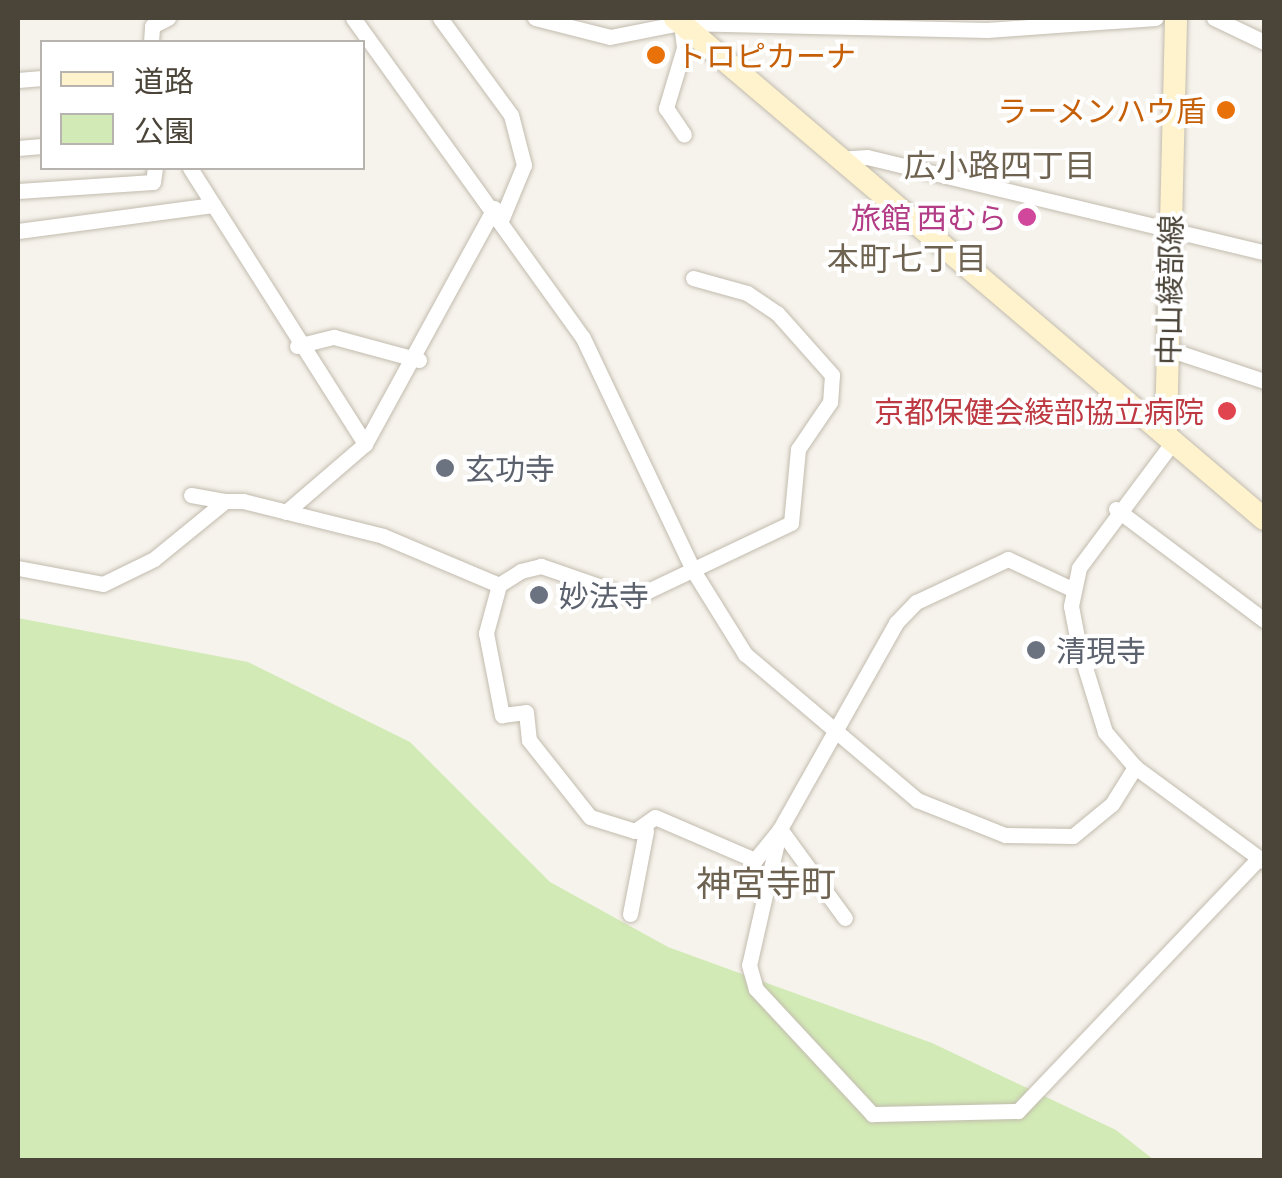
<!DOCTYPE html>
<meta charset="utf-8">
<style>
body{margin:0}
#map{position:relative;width:1282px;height:1178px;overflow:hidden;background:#f6f3ec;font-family:Barlow,"Noto Sans JP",sans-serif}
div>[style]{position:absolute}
.green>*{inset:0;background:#d2eab5}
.roads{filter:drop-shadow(0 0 2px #c2bbae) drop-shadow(0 0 2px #c2bbae)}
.street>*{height:15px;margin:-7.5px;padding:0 7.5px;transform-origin:7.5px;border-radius:7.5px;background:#fff}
.secondary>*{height:22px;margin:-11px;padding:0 11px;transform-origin:11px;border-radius:11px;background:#fff3cd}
.dots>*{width:28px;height:28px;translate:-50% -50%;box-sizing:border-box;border:5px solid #fff;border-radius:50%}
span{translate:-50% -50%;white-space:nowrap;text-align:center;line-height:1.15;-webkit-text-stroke:8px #fff;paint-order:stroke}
.food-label{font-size:30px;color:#c56008}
.left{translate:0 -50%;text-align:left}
.right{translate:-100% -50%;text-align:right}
.hotel-label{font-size:30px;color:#b23c85}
.street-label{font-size:30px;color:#4b4439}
.health-label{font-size:30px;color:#be3a42}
.worship-label{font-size:30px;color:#5b616d}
.neighbourhood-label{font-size:32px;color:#6e6250}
.quarter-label{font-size:35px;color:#6e6250}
.frame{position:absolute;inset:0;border:20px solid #4b4439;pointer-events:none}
.legend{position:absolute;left:40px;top:40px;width:325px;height:130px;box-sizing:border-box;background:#fff;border:2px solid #b7b4b0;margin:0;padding:12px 18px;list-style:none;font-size:30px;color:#4b4439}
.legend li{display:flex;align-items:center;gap:20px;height:50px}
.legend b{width:50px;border:2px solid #b7b4b0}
</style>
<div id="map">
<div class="green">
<i style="clip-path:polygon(18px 618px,248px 662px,410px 742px,550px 882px,668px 947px,932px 1043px,1116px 1130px,1154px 1160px,18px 1160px)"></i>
</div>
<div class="roads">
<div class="street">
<i style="left:353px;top:18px;width:394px;rotate:54.3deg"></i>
<i style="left:583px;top:338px;width:259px;rotate:64.6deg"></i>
<i style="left:694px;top:572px;width:97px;rotate:58.1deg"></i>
<i style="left:745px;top:654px;width:226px;rotate:40.3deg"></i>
<i style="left:917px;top:800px;width:95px;rotate:21.7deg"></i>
<i style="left:1005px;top:835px;width:68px;rotate:0.8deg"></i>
<i style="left:1073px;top:836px;width:50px;rotate:-39.4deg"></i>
<i style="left:1112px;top:804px;width:44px;rotate:-58.1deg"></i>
<i style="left:440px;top:18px;width:120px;rotate:53.8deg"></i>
<i style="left:511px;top:115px;width:52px;rotate:75.4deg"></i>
<i style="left:524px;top:165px;width:57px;rotate:112.5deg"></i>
<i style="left:535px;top:18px;width:77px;rotate:14.2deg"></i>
<i style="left:610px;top:37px;width:72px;rotate:-11.2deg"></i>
<i style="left:681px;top:23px;width:306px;rotate:1.3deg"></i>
<i style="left:987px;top:30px;width:169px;rotate:-4.1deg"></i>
<i style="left:1214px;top:18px;width:55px;rotate:25.6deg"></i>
<i style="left:681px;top:23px;width:25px;rotate:83deg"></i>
<i style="left:684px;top:48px;width:63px;rotate:106.7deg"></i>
<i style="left:666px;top:108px;width:32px;rotate:56deg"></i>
<i style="left:151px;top:42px;width:16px;rotate:-86deg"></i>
<i style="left:152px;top:26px;width:18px;rotate:-27deg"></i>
<i style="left:18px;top:80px;width:24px;rotate:-5deg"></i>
<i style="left:18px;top:148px;width:24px;rotate:-5deg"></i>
<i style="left:838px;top:159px;width:29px;rotate:-4deg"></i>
<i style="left:867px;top:157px;width:408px;rotate:13.5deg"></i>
<i style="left:190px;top:168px;width:327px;rotate:57.6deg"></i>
<i style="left:18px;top:191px;width:135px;rotate:-3.8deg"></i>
<i style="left:153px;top:182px;width:14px;rotate:-82deg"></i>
<i style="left:18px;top:231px;width:197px;rotate:-7.6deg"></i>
<i style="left:693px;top:278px;width:56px;rotate:15.5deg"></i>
<i style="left:747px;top:293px;width:36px;rotate:34deg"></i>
<i style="left:777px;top:313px;width:83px;rotate:48.4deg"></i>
<i style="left:832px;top:375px;width:27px;rotate:94deg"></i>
<i style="left:830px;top:402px;width:57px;rotate:124.2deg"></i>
<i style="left:798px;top:449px;width:74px;rotate:95.4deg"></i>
<i style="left:791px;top:523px;width:158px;rotate:154.6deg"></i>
<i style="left:648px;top:591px;width:26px;rotate:173deg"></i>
<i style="left:622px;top:594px;width:86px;rotate:-160.9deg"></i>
<i style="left:541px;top:566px;width:21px;rotate:166deg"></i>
<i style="left:521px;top:571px;width:26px;rotate:148deg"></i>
<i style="left:499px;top:585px;width:50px;rotate:105.2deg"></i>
<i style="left:486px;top:633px;width:84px;rotate:79deg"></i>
<i style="left:502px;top:715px;width:24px;rotate:-7deg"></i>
<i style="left:526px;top:712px;width:28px;rotate:84deg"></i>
<i style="left:529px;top:740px;width:98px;rotate:51.6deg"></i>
<i style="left:590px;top:817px;width:47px;rotate:17.3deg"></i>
<i style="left:635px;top:831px;width:24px;rotate:-35deg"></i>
<i style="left:655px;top:817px;width:109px;rotate:23.3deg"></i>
<i style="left:755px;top:860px;width:40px;rotate:-51deg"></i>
<i style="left:780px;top:829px;width:110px;rotate:53.9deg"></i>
<i style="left:297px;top:346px;width:38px;rotate:-14deg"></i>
<i style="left:334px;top:337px;width:88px;rotate:15.1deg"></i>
<i style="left:1168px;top:349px;width:101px;rotate:18.4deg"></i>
<i style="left:1175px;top:439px;width:161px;rotate:126.7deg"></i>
<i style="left:1079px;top:568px;width:39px;rotate:102deg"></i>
<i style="left:1071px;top:606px;width:43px;rotate:79.2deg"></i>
<i style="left:1079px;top:648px;width:88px;rotate:72.8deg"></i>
<i style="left:1105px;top:732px;width:46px;rotate:49.4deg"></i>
<i style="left:1135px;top:767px;width:159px;rotate:36.3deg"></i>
<i style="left:191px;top:495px;width:35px;rotate:10deg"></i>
<i style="left:1116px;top:509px;width:185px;rotate:36.9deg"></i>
<i style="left:286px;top:512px;width:104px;rotate:-40.7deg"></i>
<i style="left:365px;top:444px;width:269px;rotate:-61.3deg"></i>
<i style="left:18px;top:568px;width:86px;rotate:10.7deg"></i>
<i style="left:103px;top:584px;width:57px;rotate:-26.1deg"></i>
<i style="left:154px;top:559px;width:92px;rotate:-39.2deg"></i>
<i style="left:225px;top:501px;width:18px"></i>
<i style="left:243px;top:501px;width:144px;rotate:14deg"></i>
<i style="left:383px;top:536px;width:126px;rotate:22.9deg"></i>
<i style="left:1074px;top:590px;width:73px;rotate:-154.8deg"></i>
<i style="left:1008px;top:559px;width:102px;rotate:154.9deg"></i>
<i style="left:916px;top:602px;width:29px;rotate:134deg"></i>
<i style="left:896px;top:623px;width:236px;rotate:119.4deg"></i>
<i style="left:780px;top:829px;width:139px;rotate:102.8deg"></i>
<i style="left:749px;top:965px;width:25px;rotate:74deg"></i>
<i style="left:756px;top:989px;width:171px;rotate:47.1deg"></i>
<i style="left:872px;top:1114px;width:146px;rotate:-1.2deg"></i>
<i style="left:1018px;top:1111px;width:348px;rotate:-46.4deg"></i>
<i style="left:630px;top:914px;width:85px;rotate:-79.1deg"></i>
</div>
<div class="secondary">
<i style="left:675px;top:18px;width:773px;rotate:40.38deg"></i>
<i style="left:1166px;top:429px;width:411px;rotate:-88.6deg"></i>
</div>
</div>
<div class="dots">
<i style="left:656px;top:55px;background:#e8710a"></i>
<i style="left:1226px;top:110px;background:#e8710a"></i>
<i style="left:1027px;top:217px;background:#d1479c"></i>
<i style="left:1227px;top:411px;background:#e0444e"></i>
<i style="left:445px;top:468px;background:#6b7280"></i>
<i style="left:539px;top:595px;background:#6b7280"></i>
<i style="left:1036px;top:650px;background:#6b7280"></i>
</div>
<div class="food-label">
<span class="left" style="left:676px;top:55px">トロピカーナ</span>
<span class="right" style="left:1206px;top:110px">ラーメンハウ盾</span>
</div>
<div class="hotel-label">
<span class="right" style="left:1007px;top:217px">旅館 西むら</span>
</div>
<div class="street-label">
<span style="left:1169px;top:290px;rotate:-89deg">中山綾部線</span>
</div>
<div class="health-label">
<span class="right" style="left:1204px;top:411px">京都保健会綾部協立病院</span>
</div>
<div class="worship-label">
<span class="left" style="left:465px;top:468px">玄功寺</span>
<span class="left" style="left:559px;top:595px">妙法寺</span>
<span class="left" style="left:1056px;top:650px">清現寺</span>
</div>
<div class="neighbourhood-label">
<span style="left:1000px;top:164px">広小路四丁目</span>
<span style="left:907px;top:257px">本町七丁目</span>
</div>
<div class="quarter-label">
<span style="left:766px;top:882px">神宮寺町</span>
</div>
<div class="frame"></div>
<ul class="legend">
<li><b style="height:12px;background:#fff3cd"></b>道路</li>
<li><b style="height:28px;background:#d2eab5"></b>公園</li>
</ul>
</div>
